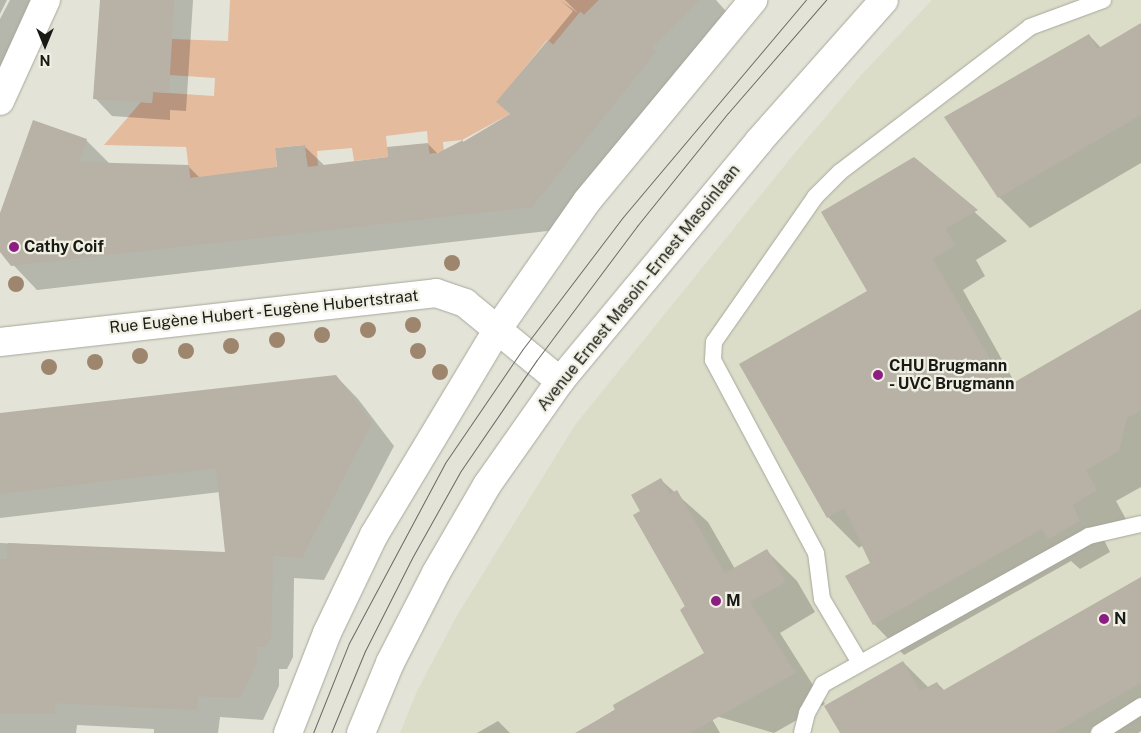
<!DOCTYPE html>
<meta charset="utf-8">
<style>
body{margin:0}
#map{position:relative;width:1141px;height:733px;overflow:hidden;background:#e3e4d7;font-family:"Public Sans",sans-serif}
div>[style]{position:absolute}
.built>*{inset:0;background:#dbddc8}
.green>*{inset:0;background:#e5bb9e}
.shadow>*{inset:0;background:#0003}
.building>*{inset:0;background:#b8b1a6}
.roads{filter:drop-shadow(0 0 1px #a7a79b) drop-shadow(0 0 1px #a7a79b)}
.service>*{height:16px;margin:-8px;padding:0 8px;transform-origin:8px;border-radius:8px;background:#fff}
.minor>*{height:28px;margin:-14px;padding:0 14px;transform-origin:14px;border-radius:14px;background:#fff}
.tertiary>*{height:28px;margin:-14px;padding:0 14px;transform-origin:14px;border-radius:14px;background:#fff}
.tram>*{height:1px;margin:-0.5px;padding:0 0.5px;transform-origin:0.5px;border-radius:0.5px;background:#6a6a62}
.trees>*{width:16px;height:16px;margin:-8px;border-radius:50%;background:#9e866e}
.dots>*{width:14px;height:14px;translate:-50% -50%;box-sizing:border-box;border:2px solid #f0f1e4;border-radius:50%}
span{translate:-50% -50%;white-space:nowrap;text-align:center;line-height:1.15;-webkit-text-stroke:4.5px #f0f1e4;paint-order:stroke}
.poi-label{font-size:16px;color:#191915;font-weight:700}
.left{translate:0 -50%;text-align:left}
.street-label{font-size:16px;color:#191915}
.north{position:absolute;left:20px;top:20px;width:50px;height:50px;-webkit-text-stroke:4px #f0f1e4;paint-order:stroke;rotate:180deg;font-size:14px;font-weight:700;line-height:20px;text-align:center;color:#191915}
.north::after{content:'';display:block;margin:auto;width:18px;height:22px;background:#191915;clip-path:polygon(50% 0,100% 100%,50% 72%,0 100%)}
</style>
<div id="map">
<div class="built">
<i style="clip-path:polygon(932px 0,1141px 0,1141px 733px,400px 733px,417px 691px,456px 617px,575px 425px,794px 154px,862px 74px)"></i>
</div>
<div class="green">
<i style="clip-path:polygon(230px 0,599px 0,584px 15px,580px 12px,553px 45px,547px 40px,497px 102px,510px 114px,462px 140px,443px 142px,444px 152px,429px 154px,427px 131px,386px 136px,388px 157px,354px 161px,352px 148px,317px 151px,318px 166px,308px 168px,304px 145px,275px 148px,277px 169px,190px 178px,186px 147px,104px 145px,141px 102px,152px 103px,153px 92px,214px 96px,215px 78px,169px 75px,172px 39px,228px 41px)"></i>
</div>
<div class="shadow">
<i style="clip-path:polygon(0 0,7px 0,0 14px)"></i>
<i style="clip-path:polygon(10px 0,53px 0,15px 73px,0 116px,0 19px)"></i>
<i style="clip-path:polygon(101px 0,193px 0,186px 111px,170px 110px,170px 120px,112px 116px,95px 98px)"></i>
<i style="clip-path:polygon(560px 0,578px 13px,565px 0,716px 0,731px 17px,675px 72px,680px 77px,556px 230px,37px 290px,0 251px,0 216px,86px 140px,110px 164px,188px 166px,200px 178px,278px 168px,304px 146px,325px 166px,390px 158px,428px 144px,438px 154px,465px 143px,512px 115px,503px 96px,573px 11px)"></i>
<i style="clip-path:polygon(1089px 35px,1101px 48px,1141px 37px,1141px 163px,1030px 228px,999px 197px)"></i>
<i style="clip-path:polygon(914px 158px,1007px 241px,976px 260px,985px 276px,963px 290px,1015px 383px,1141px 311px,1141px 487px,1116px 501px,1127px 521px,1102px 536px,1110px 552px,1080px 569px,1071px 561px,904px 655px,874px 624px,871px 564px,863px 545px,859px 548px,828px 517px,869px 292px)"></i>
<i style="clip-path:polygon(336px 376px,358px 399px,394px 446px,324px 580px,294px 578px,293px 657px,287px 669px,279px 669px,279px 686px,263px 720px,220px 717px,218px 733px,154px 733px,154px 729px,77px 725px,76px 733px,0 733px,0 543px,227px 553px,220px 492px,0 518px,0 414px)"></i>
<i style="clip-path:polygon(661px 480px,708px 522px,735px 569px,767px 551px,797px 581px,815px 612px,780px 633px,825px 704px,774px 733px,709px 714px,720px 733px,577px 733px,706px 653px,642px 512px)"></i>
<i style="clip-path:polygon(1141px 578px,1141px 731px,1138px 733px,842px 733px,903px 662px,929px 688px,937px 683px,945px 691px)"></i>
<i style="clip-path:polygon(498px 721px,510px 733px,477px 733px)"></i>
</div>
<div class="building">
<i style="clip-path:polygon(100px 0,174px 0,169px 93px,153px 92px,152px 103px,93px 99px)"></i>
<i style="clip-path:polygon(599px 0,700px 0,651px 48px,656px 52px,532px 207px,11px 266px,0 252px,0 213px,33px 120px,87px 139px,79px 162px,189px 165px,190px 178px,277px 167px,275px 148px,305px 145px,307px 167px,388px 157px,387px 147px,428px 143px,430px 157px,463px 140px,463px 142px,510px 114px,496px 102px,548px 40px,553px 45px,581px 12px,584px 15px)"></i>
<i style="clip-path:polygon(1141px 23px,1141px 115px,998px 198px,944px 117px,1089px 34px,1097px 49px)"></i>
<i style="clip-path:polygon(914px 157px,978px 210px,946px 229px,955px 245px,933px 259px,1006px 387px,1141px 309px,1141px 410px,1127px 418px,1119px 451px,1086px 470px,1097px 490px,1073px 505px,1080px 521px,1048px 539px,1042px 529px,873px 625px,845px 576px,870px 563px,844px 508px,827px 518px,739px 364px,867px 291px,821px 212px)"></i>
<i style="clip-path:polygon(336px 375px,372px 423px,302px 558px,273px 556px,271px 637px,265px 647px,257px 647px,257px 663px,240px 698px,198px 696px,197px 710px,55px 703px,55px 714px,0 714px,0 559px,7px 559px,8px 543px,225px 552px,216px 468px,0 494px,0 413px)"></i>
<i style="clip-path:polygon(661px 478px,670px 494px,677px 490px,725px 573px,767px 549px,786px 582px,750px 602px,796px 673px,690px 733px,575px 733px,615px 710px,613px 705px,704px 653px,680px 610px,685px 606px,633px 515px,640px 511px,631px 495px)"></i>
<i style="clip-path:polygon(1141px 577px,1141px 683px,1054px 733px,840px 733px,824px 706px,903px 661px,920px 691px,937px 682px,942px 691px)"></i>
</div>
<div class="roads">
<div class="service">
<i style="left:860px;top:663px;width:74px;rotate:-120.7deg"></i>
<i style="left:822px;top:599px;width:46px;rotate:-97.4deg"></i>
<i style="left:816px;top:553px;width:219px;rotate:-118.1deg"></i>
<i style="left:713px;top:360px;width:18px;rotate:-87deg"></i>
<i style="left:714px;top:342px;width:177px;rotate:-55.1deg"></i>
<i style="left:815px;top:197px;width:35px;rotate:-45deg"></i>
<i style="left:840px;top:172px;width:239px;rotate:-37.3deg"></i>
<i style="left:1030px;top:27px;width:78px;rotate:-20.3deg"></i>
<i style="left:802px;top:733px;width:21px;rotate:-76deg"></i>
<i style="left:807px;top:713px;width:33px;rotate:-61deg"></i>
<i style="left:823px;top:684px;width:304px;rotate:-29.1deg"></i>
<i style="left:1089px;top:536px;width:53px;rotate:-13deg"></i>
<i style="left:1099px;top:733px;width:50px;rotate:-32.7deg"></i>
</div>
<div class="minor">
<i style="left:0;top:101px;width:111px;rotate:-65.5deg"></i>
<i style="left:0;top:342px;width:439px;rotate:-6.4deg"></i>
<i style="left:436px;top:293px;width:31px;rotate:19deg"></i>
<i style="left:465px;top:303px;width:123px;rotate:39.4deg"></i>
</div>
<div class="tertiary">
<i style="left:288px;top:733px;width:107px;rotate:-68.7deg"></i>
<i style="left:327px;top:633px;width:109px;rotate:-64.4deg"></i>
<i style="left:374px;top:535px;width:239px;rotate:-59deg"></i>
<i style="left:497px;top:330px;width:157px;rotate:-55.1deg"></i>
<i style="left:587px;top:201px;width:261px;rotate:-50.4deg"></i>
<i style="left:361px;top:733px;width:76px;rotate:-67.5deg"></i>
<i style="left:390px;top:663px;width:101px;rotate:-62.9deg"></i>
<i style="left:436px;top:573px;width:102px;rotate:-59.9deg"></i>
<i style="left:487px;top:485px;width:127px;rotate:-54.9deg"></i>
<i style="left:560px;top:381px;width:312px;rotate:-50.3deg"></i>
<i style="left:759px;top:141px;width:188px;rotate:-48.4deg"></i>
</div>
</div>
<div class="tram">
<i style="left:313px;top:733px;width:97px;rotate:-68.2deg"></i>
<i style="left:349px;top:643px;width:204px;rotate:-61.9deg"></i>
<i style="left:445px;top:463px;width:137px;rotate:-55.7deg"></i>
<i style="left:522px;top:350px;width:167px;rotate:-52.8deg"></i>
<i style="left:623px;top:217px;width:284px;rotate:-49.9deg"></i>
<i style="left:331px;top:733px;width:89px;rotate:-67.5deg"></i>
<i style="left:365px;top:651px;width:104px;rotate:-63.2deg"></i>
<i style="left:412px;top:558px;width:98px;rotate:-60.8deg"></i>
<i style="left:460px;top:472px;width:135px;rotate:-55.6deg"></i>
<i style="left:536px;top:361px;width:169px;rotate:-53.2deg"></i>
<i style="left:637px;top:226px;width:145px;rotate:-51.2deg"></i>
<i style="left:728px;top:113px;width:150px;rotate:-49.1deg"></i>
</div>
<div class="trees">
<i style="left:452px;top:263px"></i>
<i style="left:16px;top:284px"></i>
<i style="left:413px;top:325px"></i>
<i style="left:368px;top:330px"></i>
<i style="left:322px;top:335px"></i>
<i style="left:277px;top:340px"></i>
<i style="left:231px;top:346px"></i>
<i style="left:186px;top:351px"></i>
<i style="left:418px;top:351px"></i>
<i style="left:140px;top:356px"></i>
<i style="left:95px;top:362px"></i>
<i style="left:49px;top:367px"></i>
<i style="left:440px;top:372px"></i>
</div>
<div class="dots">
<i style="left:14px;top:247px;background:#8c1d81"></i>
<i style="left:878px;top:375px;background:#8c1d81"></i>
<i style="left:716px;top:601px;background:#8c1d81"></i>
<i style="left:1104px;top:619px;background:#8c1d81"></i>
</div>
<div class="poi-label">
<span class="left" style="left:24px;top:247px">Cathy Coif</span>
<span class="left" style="left:889px;top:375px">CHU Brugmann<br>- UVC Brugmann</span>
<span class="left" style="left:726px;top:601px">M</span>
<span class="left" style="left:1114px;top:619px">N</span>
</div>
<div class="street-label">
<span style="left:639px;top:288px;rotate:-51deg">Avenue Ernest Masoin - Ernest Masoinlaan</span>
<span style="left:264px;top:312px;rotate:-6deg">Rue Eugène Hubert - Eugène Hubertstraat</span>
</div>
<div class="north">N</div>
</div>
